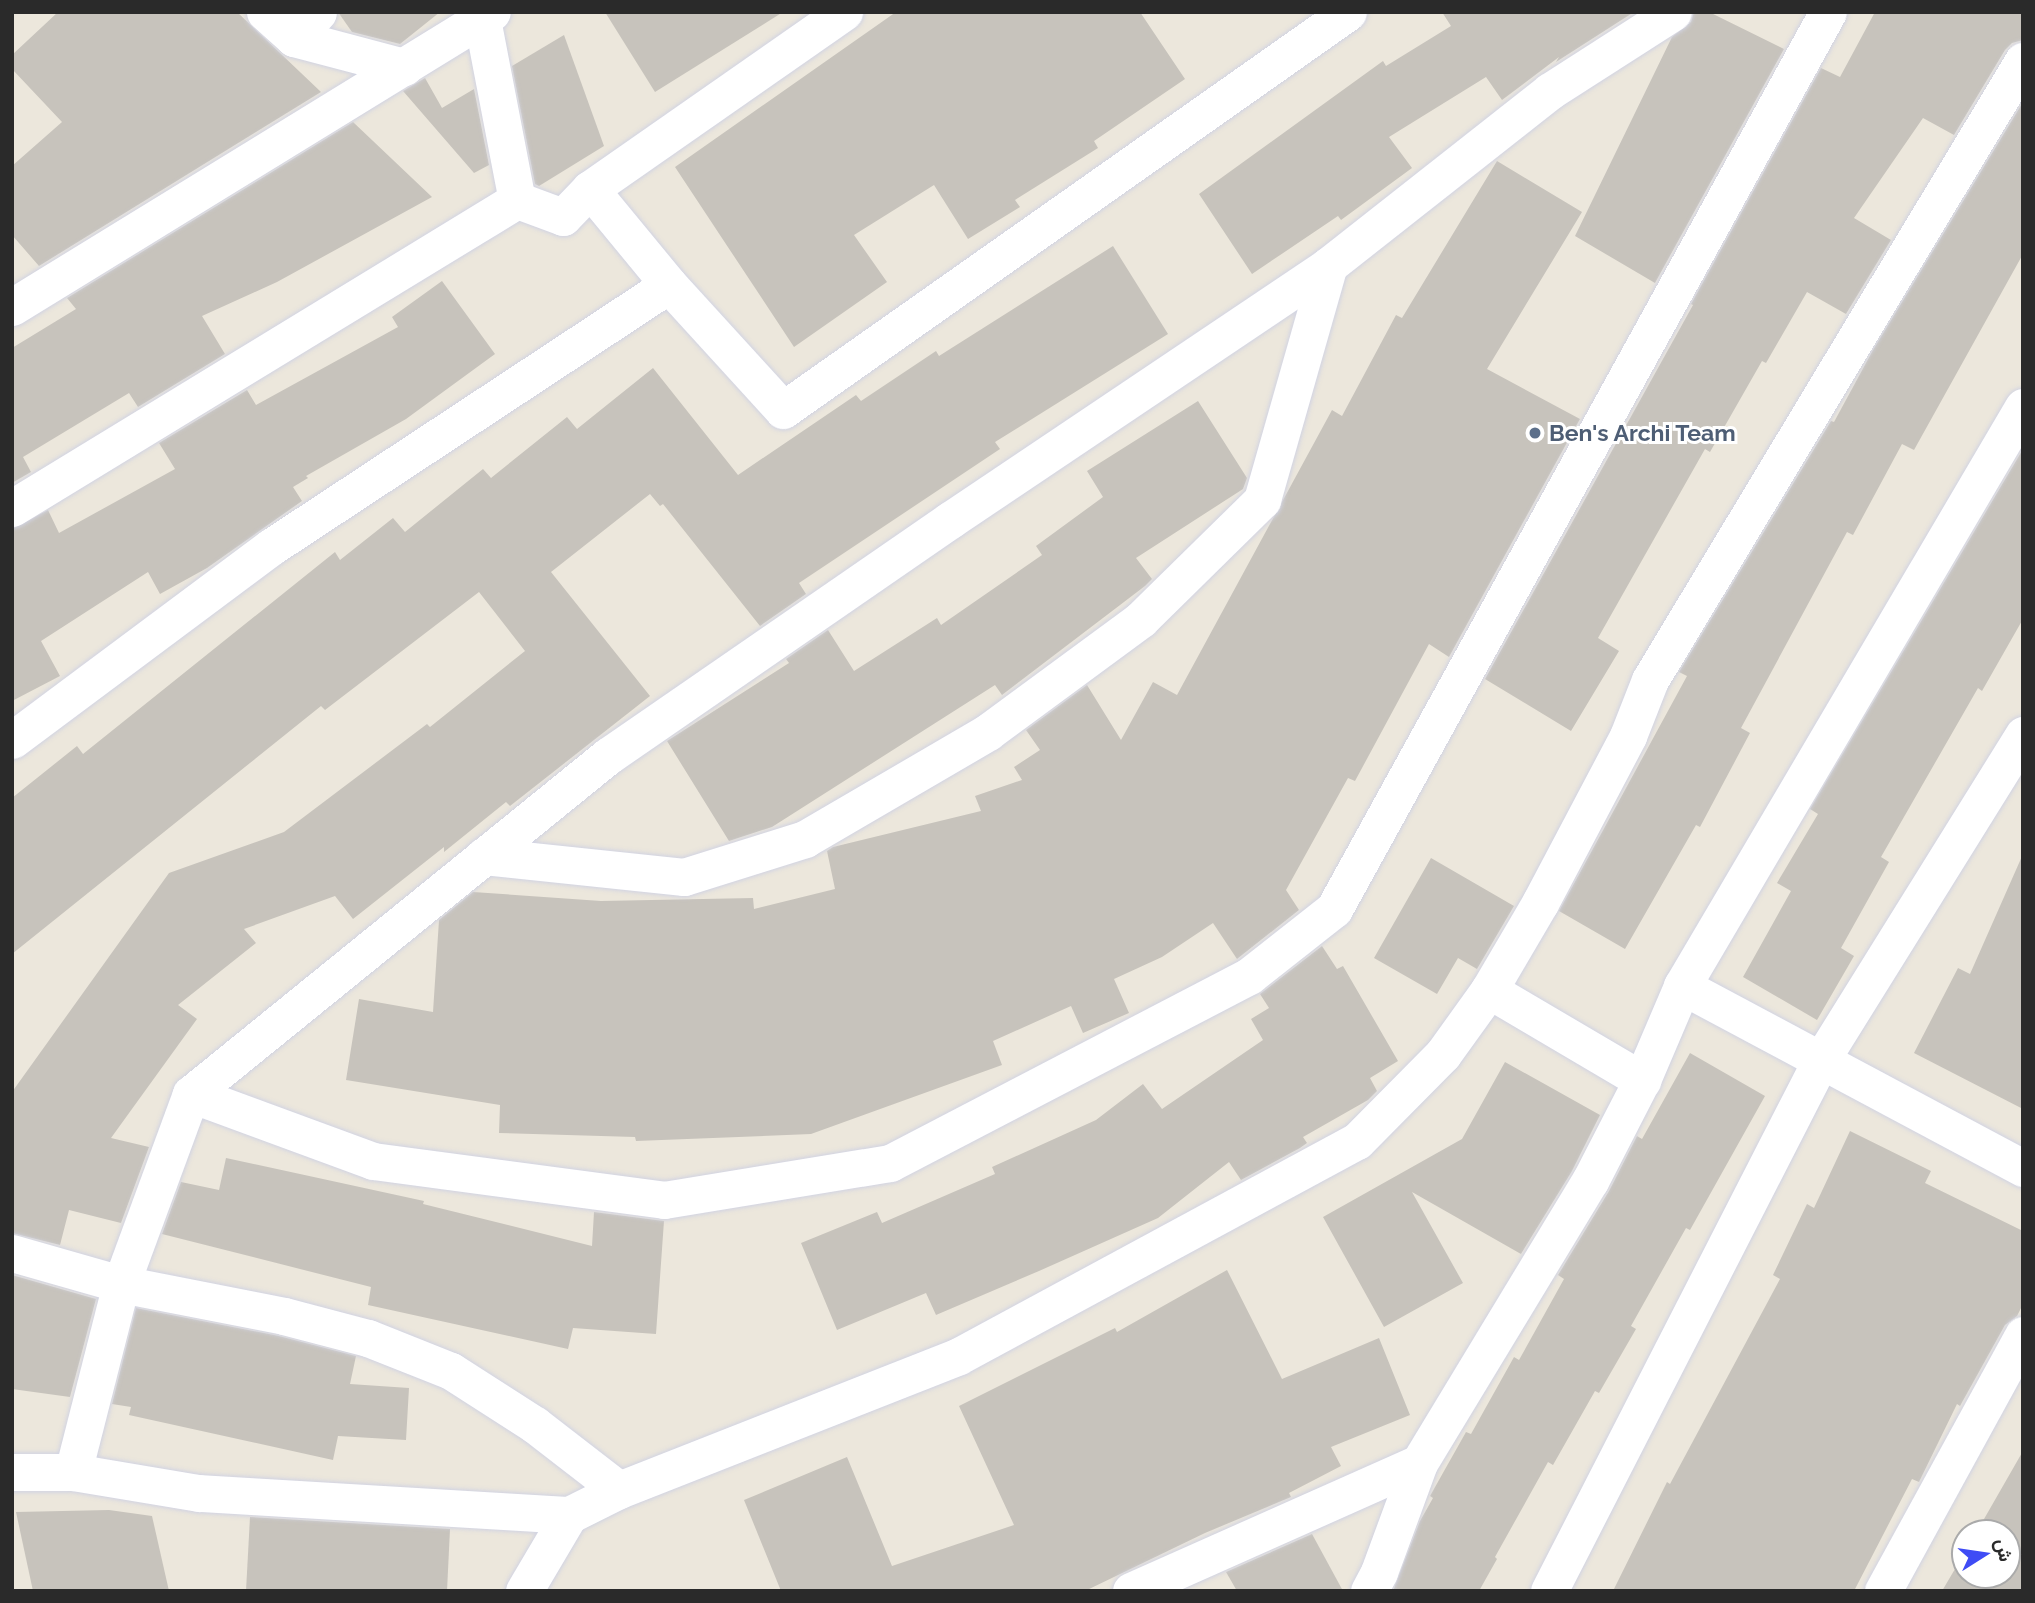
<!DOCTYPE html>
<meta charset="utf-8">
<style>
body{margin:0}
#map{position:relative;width:2035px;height:1603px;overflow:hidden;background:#ece7dc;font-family:Raleway,Vazirmatn,sans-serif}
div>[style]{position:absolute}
.building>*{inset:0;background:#c7c3bc}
.roads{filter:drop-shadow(0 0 2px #d1d3e2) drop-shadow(0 0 2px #d1d3e2)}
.street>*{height:37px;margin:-18.5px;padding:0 18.5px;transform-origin:18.5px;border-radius:18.5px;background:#fff}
.dots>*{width:19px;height:19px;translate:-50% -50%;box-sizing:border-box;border:4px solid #fff;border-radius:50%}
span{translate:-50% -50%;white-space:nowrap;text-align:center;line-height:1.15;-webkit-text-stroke:6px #fff;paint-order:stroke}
.service-label{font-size:23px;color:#4e5e75;font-weight:700}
.left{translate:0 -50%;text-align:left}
.frame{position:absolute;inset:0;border:14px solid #2a2a2a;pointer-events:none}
.north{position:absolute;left:1951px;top:1519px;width:70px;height:70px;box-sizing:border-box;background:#fff;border:2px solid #aaa;border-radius:50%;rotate:78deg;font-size:19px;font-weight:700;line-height:28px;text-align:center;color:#2a2a2a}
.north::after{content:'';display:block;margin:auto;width:24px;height:32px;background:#3f4cf5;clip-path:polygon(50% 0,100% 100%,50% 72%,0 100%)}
</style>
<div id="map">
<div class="building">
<i style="clip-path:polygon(58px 12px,237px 12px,321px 92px,39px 266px,12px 235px,12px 166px,62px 122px,12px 69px,12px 55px)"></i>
<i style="clip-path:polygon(338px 12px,440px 12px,400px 44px,352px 32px)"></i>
<i style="clip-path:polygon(605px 12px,783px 12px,655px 92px)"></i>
<i style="clip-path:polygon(896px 12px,1140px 12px,1185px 79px,1094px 141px,1098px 148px,1015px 200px,1020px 207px,968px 239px,934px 185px,854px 235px,887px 282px,794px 347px,675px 167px)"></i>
<i style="clip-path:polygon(1442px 12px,1634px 12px,1556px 62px,1559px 57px,1502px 100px,1486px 77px,1389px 137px,1412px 168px,1341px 220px,1338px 216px,1252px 274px,1199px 194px,1383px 61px,1386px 66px,1451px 26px)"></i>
<i style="clip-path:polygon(1694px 12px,1709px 12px,1784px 49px,1655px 283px,1575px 236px,1672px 37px,1691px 22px)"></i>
<i style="clip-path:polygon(1875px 12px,2023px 12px,2023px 40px,2012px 43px,2005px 50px,1954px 135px,1923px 118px,1854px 218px,1891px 240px,1846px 314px,1807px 292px,1766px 363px,1762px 361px,1710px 452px,1705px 449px,1598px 638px,1619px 651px,1571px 731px,1485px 679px,1693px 305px,1691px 304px,1821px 68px,1840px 77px)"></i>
<i style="clip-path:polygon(564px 35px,604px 146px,539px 186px,535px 184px,512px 66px)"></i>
<i style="clip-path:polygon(425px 78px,442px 108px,474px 89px,489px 165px,474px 173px,403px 91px)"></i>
<i style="clip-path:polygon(2023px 102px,2023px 254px,1914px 450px,1902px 444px,1853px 535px,1847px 532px,1741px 728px,1750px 733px,1700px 827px,1696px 825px,1625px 949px,1559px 911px,1687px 676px,1679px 672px,1831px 421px,1834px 422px,1873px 350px)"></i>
<i style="clip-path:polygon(353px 122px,432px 197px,277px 282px,202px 316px,225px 354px,138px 407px,129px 393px,23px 457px,31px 472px,12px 483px,12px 348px,76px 309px,67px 298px)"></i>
<i style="clip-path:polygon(1497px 161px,1582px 212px,1487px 369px,1580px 419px,1449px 657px,1429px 644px,1355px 781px,1348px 778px,1286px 890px,1299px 910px,1237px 959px,1213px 923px,1162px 957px,1114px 979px,1129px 1013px,1083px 1033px,1071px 1006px,993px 1041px,1002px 1065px,811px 1134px,636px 1141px,635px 1137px,499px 1133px,500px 1105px,346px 1080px,359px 999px,433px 1012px,439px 920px,473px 892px,601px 901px,753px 898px,754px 909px,835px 889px,827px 851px,833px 847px,981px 811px,975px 796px,1022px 780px,1014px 767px,1040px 750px,1026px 730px,1087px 685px,1121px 740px,1153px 682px,1177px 695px,1332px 410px,1342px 416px,1396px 315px,1402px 318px)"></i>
<i style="clip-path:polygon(1113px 246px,1168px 334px,995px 442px,1000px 449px,799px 583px,806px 594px,760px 626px,663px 504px,660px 506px,650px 494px,551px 572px,650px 696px,510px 806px,506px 802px,444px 852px,444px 847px,353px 919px,335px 896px,244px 929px,256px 943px,178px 1005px,197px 1019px,111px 1138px,149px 1147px,121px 1223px,69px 1210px,60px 1245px,12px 1233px,12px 1092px,169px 873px,284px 832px,427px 724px,430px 727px,525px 651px,479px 592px,325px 710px,321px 706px,12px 954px,12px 798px,77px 746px,83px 754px,335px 552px,340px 560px,393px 518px,405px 532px,483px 469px,491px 478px,567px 417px,577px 429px,653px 368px,738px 475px,856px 395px,861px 401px,936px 351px,939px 356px)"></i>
<i style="clip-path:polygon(442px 281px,495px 354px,406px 419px,306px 476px,308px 478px,293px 487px,302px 501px,207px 568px,160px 594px,148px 572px,41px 641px,60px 676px,12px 701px,12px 529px,48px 510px,59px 533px,175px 469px,159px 443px,247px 390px,256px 405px,398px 327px,392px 317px)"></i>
<i style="clip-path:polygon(1198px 401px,1247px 478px,1243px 489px,1136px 558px,1152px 579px,1145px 586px,1002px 695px,995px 685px,772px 827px,729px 841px,667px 741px,789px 663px,786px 659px,828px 630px,854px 671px,937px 618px,941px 625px,1042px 555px,1036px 546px,1103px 497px,1087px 471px)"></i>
<i style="clip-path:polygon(2023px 449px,2023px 619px,1982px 691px,1978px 688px,1881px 857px,1889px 862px,1841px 948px,1854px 956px,1817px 1020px,1743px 977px,1791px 891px,1777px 883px,1818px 814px,1810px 809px)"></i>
<i style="clip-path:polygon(2023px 854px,2023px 1109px,1914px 1053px,1958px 968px,1970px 974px)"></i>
<i style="clip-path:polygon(1431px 858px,1514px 906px,1477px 969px,1458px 958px,1437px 994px,1374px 958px)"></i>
<i style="clip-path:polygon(1322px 946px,1337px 969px,1343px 966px,1398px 1061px,1370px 1078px,1377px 1091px,1368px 1100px,1303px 1137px,1307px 1143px,1300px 1148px,1241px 1180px,1229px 1162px,1158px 1218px,1039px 1271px,936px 1315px,926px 1293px,837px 1330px,801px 1243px,877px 1212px,882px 1223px,995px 1174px,992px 1167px,1096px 1120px,1143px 1084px,1162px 1109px,1263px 1040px,1251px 1019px,1269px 1008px,1260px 994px)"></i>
<i style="clip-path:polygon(1690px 1053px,1765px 1096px,1690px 1230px,1686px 1228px,1631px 1326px,1636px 1329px,1599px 1393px,1595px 1391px,1553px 1465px,1548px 1462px,1495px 1557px,1497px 1559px,1479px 1591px,1393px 1591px,1420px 1521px,1433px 1498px,1430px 1496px,1466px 1432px,1471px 1434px,1514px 1357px,1519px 1360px,1564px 1279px,1558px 1275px,1609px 1191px,1637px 1136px,1642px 1139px)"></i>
<i style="clip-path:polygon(1505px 1062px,1600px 1115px,1572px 1171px,1521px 1254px,1412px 1192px,1463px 1283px,1384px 1327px,1323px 1217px,1462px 1139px)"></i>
<i style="clip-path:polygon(1850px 1131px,1931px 1171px,1925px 1183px,2023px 1231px,2023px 1304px,2017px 1316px,2005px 1325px,1960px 1406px,1957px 1404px,1919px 1482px,1912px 1479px,1854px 1591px,1613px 1591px,1667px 1482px,1670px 1484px,1780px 1279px,1773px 1275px,1807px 1204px,1814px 1208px)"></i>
<i style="clip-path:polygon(226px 1158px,424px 1201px,423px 1204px,592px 1246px,594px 1212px,664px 1221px,656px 1334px,573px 1328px,568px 1349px,368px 1305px,371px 1287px,162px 1234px,181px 1182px,219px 1190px)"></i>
<i style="clip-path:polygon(1227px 1270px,1282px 1379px,1379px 1338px,1410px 1415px,1331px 1447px,1341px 1466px,1289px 1493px,1291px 1497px,1205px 1533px,1085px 1591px,781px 1591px,744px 1500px,847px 1457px,892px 1566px,1014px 1525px,959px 1406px,1115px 1328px,1117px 1332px)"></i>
<i style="clip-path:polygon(12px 1275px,96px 1299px,70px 1397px,12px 1389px)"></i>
<i style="clip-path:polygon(136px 1308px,279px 1336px,356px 1356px,350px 1384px,409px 1388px,406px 1440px,338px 1436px,333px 1460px,129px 1415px,131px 1407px,112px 1404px)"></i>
<i style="clip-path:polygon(2023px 1451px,2023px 1591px,1942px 1591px,1965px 1552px,1965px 1575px,2007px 1575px,2007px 1533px,1976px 1533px)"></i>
<i style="clip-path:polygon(109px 1510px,152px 1516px,169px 1591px,33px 1591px,16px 1512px)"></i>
<i style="clip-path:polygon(250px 1517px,450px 1529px,447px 1591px,246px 1591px)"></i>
<i style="clip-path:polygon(1312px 1534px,1343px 1591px,1237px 1591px,1226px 1572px)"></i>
</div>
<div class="roads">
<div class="street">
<i style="left:265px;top:12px;width:39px;rotate:42deg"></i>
<i style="left:294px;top:38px;width:114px;rotate:14.8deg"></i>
<i style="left:482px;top:19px;width:184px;rotate:79.1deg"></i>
<i style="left:294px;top:38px;width:35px;rotate:-47deg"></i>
<i style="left:590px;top:189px;width:124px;rotate:50.5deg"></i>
<i style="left:669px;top:285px;width:169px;rotate:47.6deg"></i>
<i style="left:783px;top:410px;width:691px;rotate:-35.16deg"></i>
<i style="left:12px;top:307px;width:563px;rotate:-31.57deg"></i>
<i style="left:12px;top:508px;width:592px;rotate:-31.38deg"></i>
<i style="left:517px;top:200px;width:49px;rotate:20.3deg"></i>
<i style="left:563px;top:217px;width:39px;rotate:-46deg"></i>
<i style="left:590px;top:189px;width:310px;rotate:-34.9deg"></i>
<i style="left:12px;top:740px;width:323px;rotate:-36.7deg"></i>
<i style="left:271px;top:547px;width:476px;rotate:-33.4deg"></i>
<i style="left:484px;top:856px;width:201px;rotate:6deg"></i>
<i style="left:684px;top:877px;width:127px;rotate:-17.4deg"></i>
<i style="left:805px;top:839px;width:212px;rotate:-30.3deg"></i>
<i style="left:988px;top:732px;width:190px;rotate:-36.4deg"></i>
<i style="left:1141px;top:619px;width:170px;rotate:-44.5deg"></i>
<i style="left:1262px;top:500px;width:244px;rotate:-74.1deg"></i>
<i style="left:1682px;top:986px;width:387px;rotate:28.1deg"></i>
<i style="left:1489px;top:990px;width:178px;rotate:30.5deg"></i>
<i style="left:191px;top:1094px;width:194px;rotate:20.2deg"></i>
<i style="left:373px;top:1161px;width:294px;rotate:7.6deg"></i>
<i style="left:664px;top:1200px;width:229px;rotate:-9.3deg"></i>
<i style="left:890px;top:1163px;width:405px;rotate:-27.5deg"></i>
<i style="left:1249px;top:976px;width:108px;rotate:-38.2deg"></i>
<i style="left:1334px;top:909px;width:1024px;rotate:-61.16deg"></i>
<i style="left:12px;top:1253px;width:113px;rotate:15.9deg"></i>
<i style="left:121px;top:1284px;width:166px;rotate:11.1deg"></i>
<i style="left:284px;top:1316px;width:87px;rotate:14.7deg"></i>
<i style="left:368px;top:1338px;width:89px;rotate:21.7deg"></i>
<i style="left:451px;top:1371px;width:100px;rotate:32.7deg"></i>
<i style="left:535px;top:1425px;width:106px;rotate:37.7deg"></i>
<i style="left:12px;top:1472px;width:61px"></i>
<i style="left:73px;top:1472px;width:128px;rotate:9.5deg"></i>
<i style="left:199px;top:1493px;width:371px;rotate:3.4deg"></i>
<i style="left:73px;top:1472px;width:194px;rotate:-75.7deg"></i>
<i style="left:121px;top:1284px;width:202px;rotate:-69.8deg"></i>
<i style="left:191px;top:1094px;width:537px;rotate:-39.03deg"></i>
<i style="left:608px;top:756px;width:416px;rotate:-34.6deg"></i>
<i style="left:950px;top:520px;width:457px;rotate:-33.9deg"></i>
<i style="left:1329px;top:265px;width:281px;rotate:-38.2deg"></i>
<i style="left:1550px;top:91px;width:146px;rotate:-32.7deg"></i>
<i style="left:524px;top:1591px;width:88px;rotate:-59.4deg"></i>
<i style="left:569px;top:1515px;width:56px;rotate:-26.6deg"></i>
<i style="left:619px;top:1490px;width:365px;rotate:-21.5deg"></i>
<i style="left:959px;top:1356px;width:452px;rotate:-28.4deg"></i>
<i style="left:1357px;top:1141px;width:122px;rotate:-45.3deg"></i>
<i style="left:1443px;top:1054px;width:79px;rotate:-54.3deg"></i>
<i style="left:1489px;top:990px;width:101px;rotate:-59.6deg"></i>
<i style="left:1540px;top:903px;width:189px;rotate:-62.2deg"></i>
<i style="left:1628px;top:736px;width:60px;rotate:-68.6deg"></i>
<i style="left:1650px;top:680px;width:723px;rotate:-58.93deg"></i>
<i style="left:1131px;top:1591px;width:315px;rotate:-24deg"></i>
<i style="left:1369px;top:1591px;width:21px;rotate:-62deg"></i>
<i style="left:1379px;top:1572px;width:116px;rotate:-69.8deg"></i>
<i style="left:1419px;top:1463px;width:330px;rotate:-58.8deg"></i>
<i style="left:1590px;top:1181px;width:114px;rotate:-62.8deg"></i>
<i style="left:1642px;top:1080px;width:102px;rotate:-66.9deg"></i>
<i style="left:1682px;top:986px;width:672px;rotate:-59.5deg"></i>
<i style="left:1549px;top:1591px;width:597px;rotate:-62.88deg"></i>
<i style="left:1821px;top:1060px;width:383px;rotate:-58.1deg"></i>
<i style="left:1883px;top:1591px;width:292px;rotate:-61.3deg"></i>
</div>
</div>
<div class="dots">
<i style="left:1535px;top:433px;background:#5c6f8a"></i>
</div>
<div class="service-label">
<span class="left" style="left:1549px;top:433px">Ben's Archi Team</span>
</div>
<div class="frame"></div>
<div class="north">ش</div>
</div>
